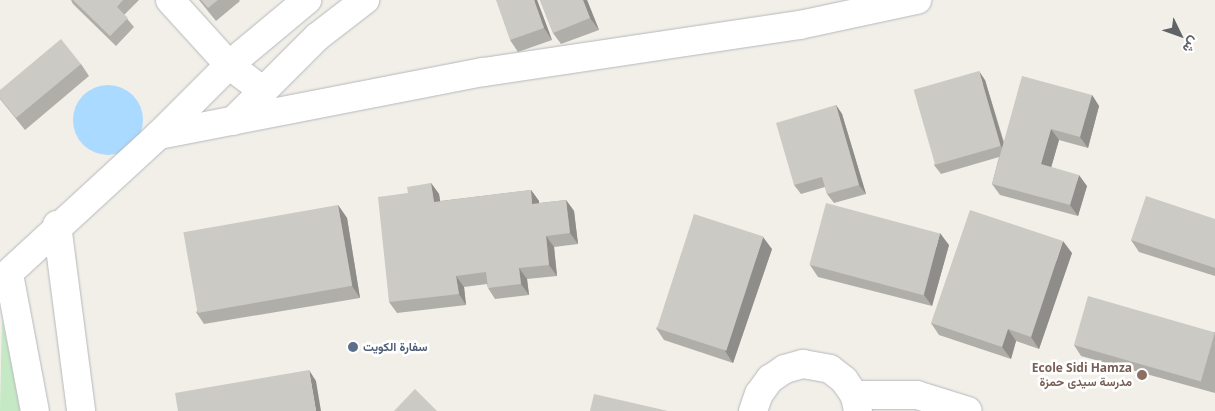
<!DOCTYPE html>
<meta charset="utf-8">
<style>
body{margin:0}
#map{position:relative;width:1215px;height:411px;overflow:hidden;background:#f1efe8;font-family:"Open Sans",Vazirmatn,sans-serif}
div>[style]{position:absolute}
.green>*{inset:0;background:#c5e8c5}
.water>*{inset:0;background:#aadaff}
.round{border-radius:50%}
.roads{filter:drop-shadow(0 0 1px #b5b8bc) drop-shadow(0 0 1px #b5b8bc)}
.street>*{height:28px;margin:-14px;padding:0 14px;transform-origin:14px;border-radius:14px;background:#fff}
.secondary>*{height:28px;margin:-14px;padding:0 14px;transform-origin:14px;border-radius:14px;background:#fff}
.wall>*{inset:0;background:#afaea9}
.shaded-wall>*{inset:0;background:#8f8d8a}
.building>*{inset:0;background:#cccac5;transform-origin:0 0}
.dots>*{width:14px;height:14px;translate:-50% -50%;box-sizing:border-box;border:2px solid #fff;border-radius:50%}
span{translate:-50% -50%;white-space:nowrap;text-align:center;line-height:1.15;-webkit-text-stroke:5px #fff;paint-order:stroke}
.service-label{font-size:12px;color:#4e5e75;font-weight:700}
.left{translate:0 -50%;text-align:left}
.education-label{font-size:12px;color:#785e54;font-weight:700}
.right{translate:-100% -50%;text-align:right}
.north{position:absolute;left:1155px;top:10px;width:50px;height:50px;-webkit-text-stroke:4px #fff;paint-order:stroke;rotate:132deg;font-size:14px;font-weight:700;line-height:20px;text-align:center;color:#5f6368}
.north::after{content:'';display:block;margin:auto;width:18px;height:22px;background:#5f6368;clip-path:polygon(50% 0,100% 100%,50% 72%,0 100%)}
</style>
<div id="map">
<div class="green">
<i style="clip-path:polygon(2px 319px,21px 411px,0 411px)"></i>
</div>
<div class="water">
<i class="round" style="left:73px;top:85px;width:70px;height:70px"></i>
</div>
<div class="roads">
<div class="street">
<i style="left:170px;top:0;width:88px;rotate:47.8deg"></i>
<i style="left:229px;top:65px;width:40px;rotate:37deg"></i>
<i style="left:233px;top:121px;width:119px;rotate:-45deg"></i>
<i style="left:317px;top:37px;width:61px;rotate:-37.6deg"></i>
<i style="left:57px;top:225px;width:188px;rotate:82.6deg"></i>
<i style="left:9px;top:274px;width:139px;rotate:79.3deg"></i>
<i style="left:854px;top:395px;width:63px"></i>
<i style="left:917px;top:395px;width:53px;rotate:17.4deg"></i>
<i style="left:753px;top:411px;width:18px;rotate:-71deg"></i>
<i style="left:759px;top:394px;width:19px;rotate:-54deg"></i>
<i style="left:770px;top:379px;width:18px;rotate:-34deg"></i>
<i style="left:785px;top:369px;width:19px;rotate:-16deg"></i>
<i style="left:803px;top:364px;width:27px;rotate:10deg"></i>
<i style="left:830px;top:369px;width:18px;rotate:38deg"></i>
<i style="left:844px;top:380px;width:19px;rotate:55deg"></i>
<i style="left:855px;top:396px;width:15px;rotate:79deg"></i>
</div>
<div class="secondary">
<i style="left:159px;top:135px;width:331px;rotate:-11deg"></i>
<i style="left:484px;top:72px;width:319px;rotate:-8.5deg"></i>
<i style="left:800px;top:25px;width:120px;rotate:-12.1deg"></i>
<i style="left:0;top:281px;width:216px;rotate:-42.6deg"></i>
<i style="left:159px;top:135px;width:99px;rotate:-45deg"></i>
<i style="left:229px;top:65px;width:102px;rotate:-39.8deg"></i>
</div>
</div>
<div class="wall">
<i style="clip-path:polygon(71px 0,139px 0,124px 15px,134px 27px,116px 46px,73px 4px)"></i>
<i style="clip-path:polygon(199px 0,239px 0,240px 1px,216px 21px)"></i>
<i style="clip-path:polygon(537px 0,552px 40px,518px 52px,510px 40px)"></i>
<i style="clip-path:polygon(540px 0,587px 0,599px 30px,561px 44px,553px 33px)"></i>
<i style="clip-path:polygon(81px 64px,89px 76px,25px 130px,0 99px,0 90px)"></i>
<i style="clip-path:polygon(985px 80px,1004px 142px,1092px 95px,1099px 106px,1088px 148px,1059px 140px,1051px 167px,1087px 186px,1078px 216px,1000px 195px,992px 184px,999px 157px,941px 174px,934px 165px)"></i>
<i style="clip-path:polygon(836px 105px,842px 114px,866px 194px,834px 203px,827px 194px,825px 187px,801px 194px,794px 185px)"></i>
<i style="clip-path:polygon(431px 183px,439px 194px,440px 201px,531px 190px,539px 201px,539px 203px,566px 200px,574px 211px,578px 244px,554px 247px,557px 276px,527px 279px,529px 295px,495px 299px,488px 288px,487px 284px,464px 287px,466px 305px,397px 313px,389px 302px,408px 193px)"></i>
<i style="clip-path:polygon(338px 205px,347px 218px,360px 298px,204px 324px,196px 312px)"></i>
<i style="clip-path:polygon(1215px 219px,1215px 276px,1139px 252px,1131px 240px)"></i>
<i style="clip-path:polygon(949px 245px,932px 306px,818px 277px,810px 265px)"></i>
<i style="clip-path:polygon(772px 249px,733px 363px,664px 340px,656px 328px)"></i>
<i style="clip-path:polygon(1072px 253px,1039px 349px,1016px 341px,1011px 359px,939px 335px,931px 323px)"></i>
<i style="clip-path:polygon(1215px 332px,1215px 393px,1081px 356px,1074px 345px)"></i>
</div>
<div class="shaded-wall">
<i style="clip-path:polygon(534px 0,537px 0,552px 40px,544px 28px)"></i>
<i style="clip-path:polygon(583px 0,587px 0,599px 30px,590px 18px)"></i>
<i style="clip-path:polygon(979px 71px,985px 80px,1007px 155px,1001px 146px)"></i>
<i style="clip-path:polygon(1092px 95px,1099px 106px,1088px 148px,1080px 137px)"></i>
<i style="clip-path:polygon(836px 105px,842px 114px,866px 194px,859px 185px)"></i>
<i style="clip-path:polygon(1051px 129px,1059px 140px,1049px 175px,1041px 164px)"></i>
<i style="clip-path:polygon(1079px 175px,1087px 186px,1078px 216px,1070px 205px)"></i>
<i style="clip-path:polygon(431px 183px,439px 194px,442px 213px,434px 202px)"></i>
<i style="clip-path:polygon(531px 190px,539px 201px,540px 215px,532px 204px)"></i>
<i style="clip-path:polygon(566px 200px,574px 211px,578px 244px,570px 233px)"></i>
<i style="clip-path:polygon(338px 205px,347px 218px,360px 298px,352px 286px)"></i>
<i style="clip-path:polygon(940px 233px,949px 245px,932px 306px,924px 295px)"></i>
<i style="clip-path:polygon(546px 236px,554px 247px,557px 276px,549px 265px)"></i>
<i style="clip-path:polygon(763px 237px,772px 249px,733px 363px,725px 351px)"></i>
<i style="clip-path:polygon(1063px 241px,1072px 253px,1039px 349px,1031px 337px)"></i>
<i style="clip-path:polygon(519px 268px,527px 279px,529px 295px,521px 284px)"></i>
<i style="clip-path:polygon(456px 276px,464px 287px,466px 305px,459px 294px)"></i>
<i style="clip-path:polygon(1008px 329px,1016px 341px,1011px 359px,1002px 347px)"></i>
<i style="clip-path:polygon(309px 370px,316px 381px,321px 411px,316px 411px)"></i>
</div>
<div class="building">
<i style="clip-path:polygon(73px 0,123px 0,117px 7px,128px 18px,110px 36px)"></i>
<i style="clip-path:polygon(201px 0,218px 0,208px 8px)"></i>
<i style="clip-path:polygon(496px 0,534px 0,544px 28px,510px 40px)"></i>
<i style="clip-path:polygon(540px 0,583px 0,590px 18px,553px 33px)"></i>
<i style="clip-path:polygon(61px 39px,81px 64px,16px 118px,0 98px,0 90px)"></i>
<i style="left:979px;top:71px;width:78px;height:68px;rotate:74deg"></i>
<i style="clip-path:polygon(1022px 76px,1092px 95px,1080px 137px,1051px 129px,1041px 164px,1079px 175px,1070px 205px,992px 184px)"></i>
<i style="clip-path:polygon(836px 105px,859px 185px,827px 194px,822px 177px,794px 185px,776px 123px)"></i>
<i style="clip-path:polygon(431px 183px,434px 202px,531px 190px,532px 204px,566px 200px,570px 233px,546px 236px,549px 265px,519px 268px,521px 284px,488px 288px,486px 272px,456px 276px,459px 294px,389px 302px,378px 197px,408px 193px,407px 187px)"></i>
<i style="clip-path:polygon(1146px 196px,1215px 219px,1215px 268px,1131px 240px)"></i>
<i style="left:826px;top:203px;width:118px;height:64px;rotate:15deg"></i>
<i style="left:338px;top:205px;width:82px;height:157px;rotate:80deg"></i>
<i style="clip-path:polygon(970px 210px,1063px 241px,1031px 337px,1008px 329px,1002px 347px,931px 323px)"></i>
<i style="left:694px;top:214px;width:73px;height:120px;rotate:18deg"></i>
<i style="left:1088px;top:296px;width:132px;height:51px;rotate:16deg"></i>
<i style="clip-path:polygon(309px 370px,316px 411px,178px 411px,175px 393px)"></i>
<i style="clip-path:polygon(415px 389px,437px 411px,394px 411px)"></i>
<i style="clip-path:polygon(594px 394px,668px 411px,590px 411px)"></i>
</div>
<div class="dots">
<i style="left:353px;top:347px;background:#5c6f8a"></i>
<i style="left:1142px;top:375px;background:#8d6e63"></i>
</div>
<div class="service-label">
<span class="left" style="left:363px;top:347px">سفارة الكويت</span>
</div>
<div class="education-label">
<span class="right" style="left:1132px;top:375px">Ecole Sidi Hamza<br>مدرسة سيدى حمزة</span>
</div>
<div class="north">ش</div>
</div>
